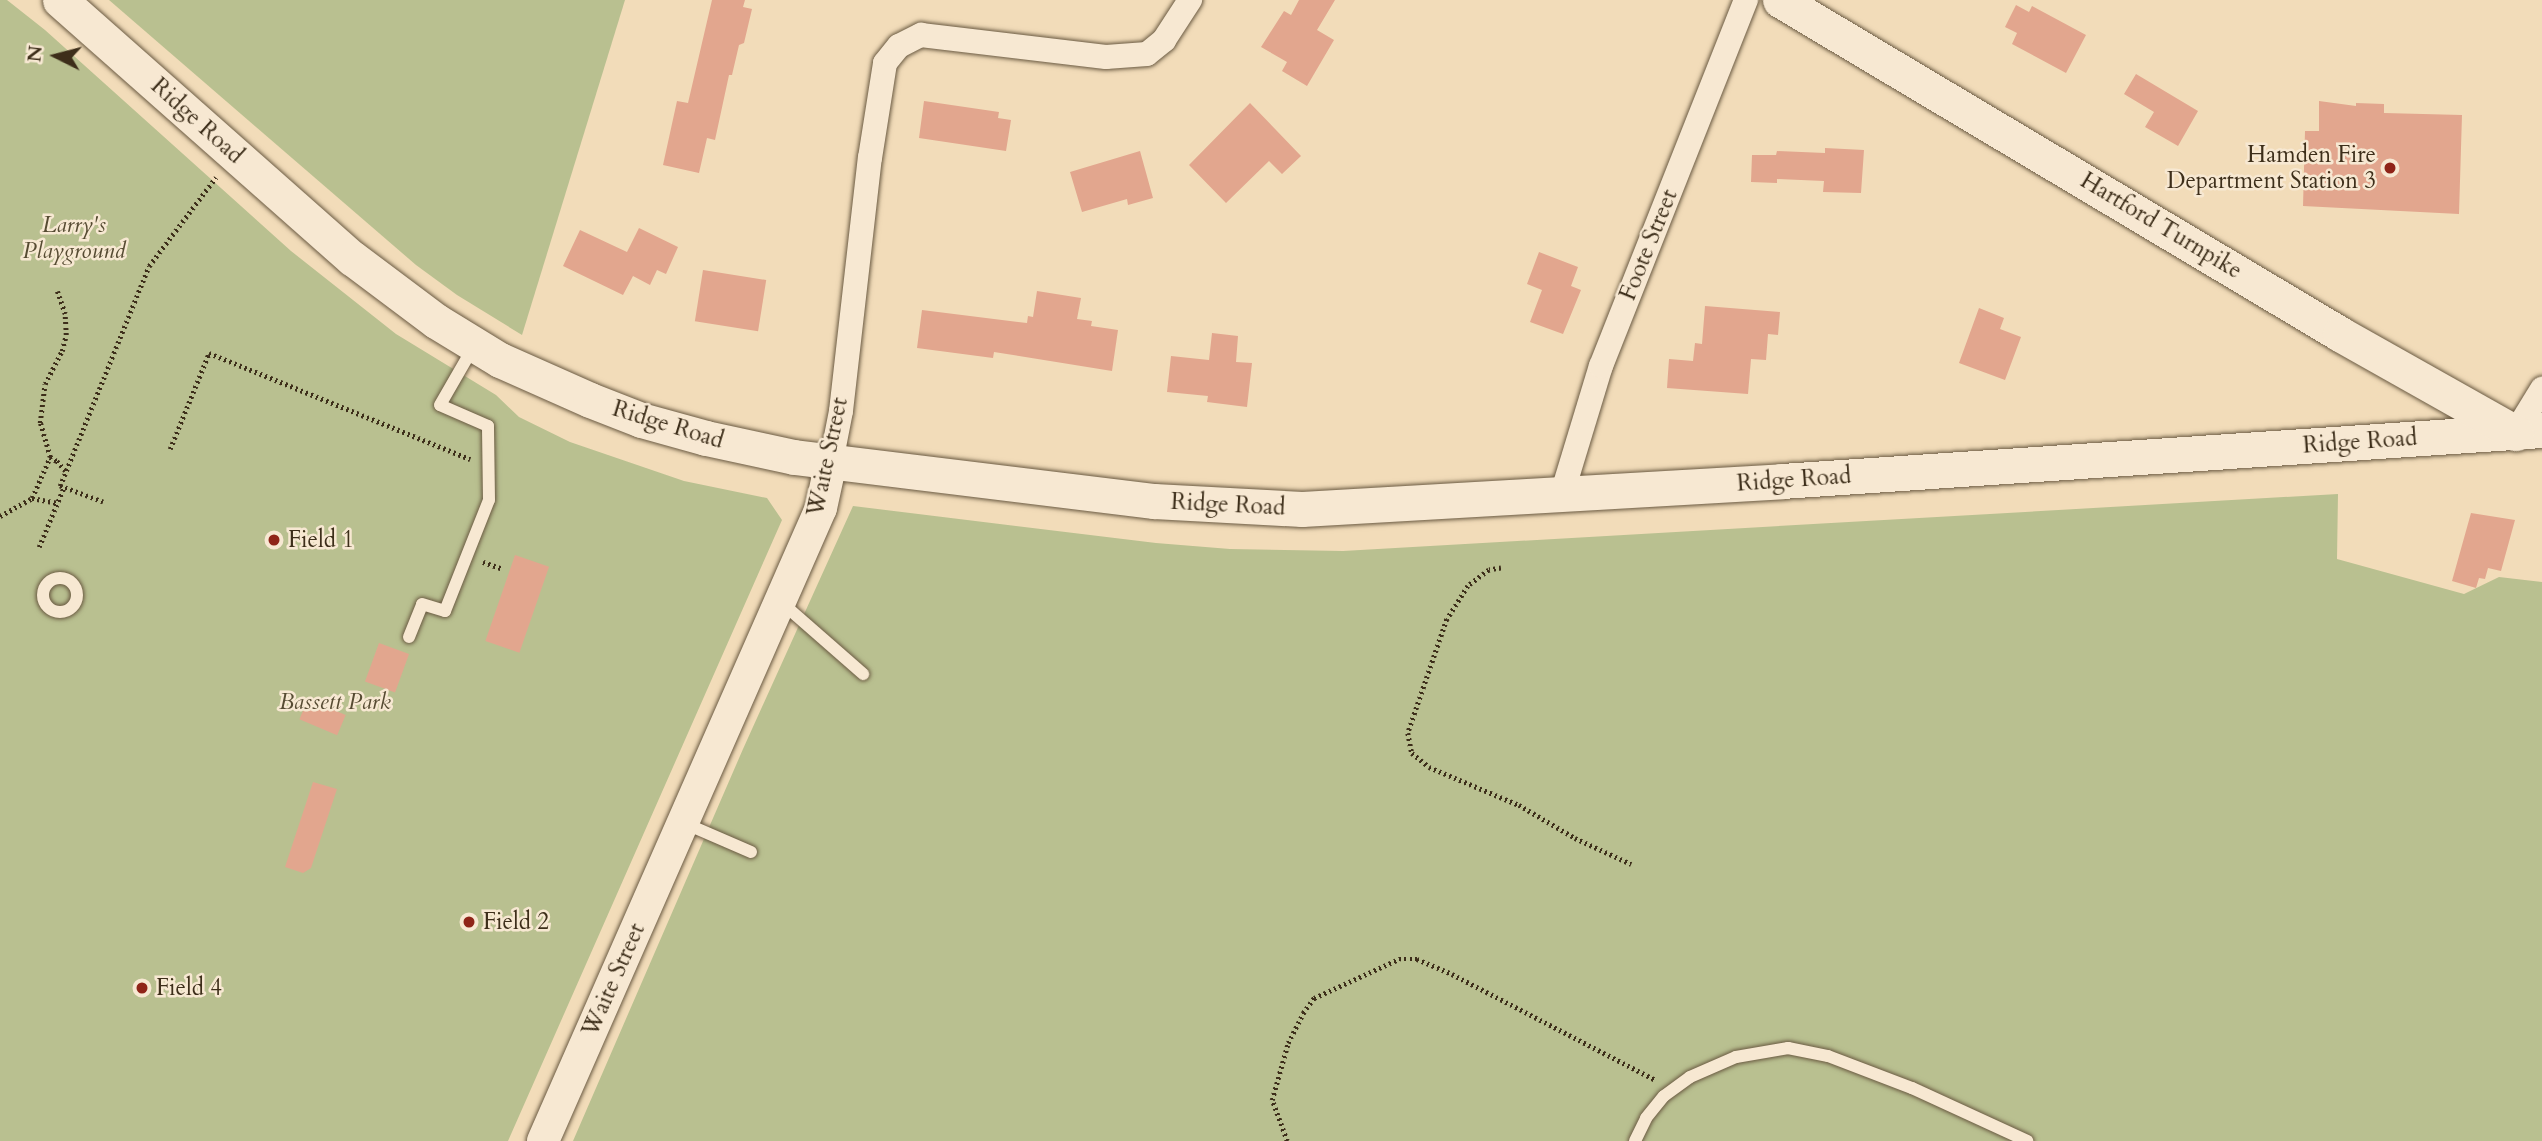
<!DOCTYPE html>
<style>
body{margin:0}
#map{position:relative;width:2542px;height:1141px;overflow:hidden;background:#f2dcb9;font-family:Cardo,serif}
div>[style]{position:absolute}
.green>*{inset:0;background:#b9c090}
.building>*{inset:0;background:#e2a68e;transform-origin:0 0}
.path>*{height:4.5px;margin-top:-2.25px;transform-origin:0;background:repeating-linear-gradient(90deg,#3d2e1a 0 2px,transparent 0 5.5px)}
.roads{filter:drop-shadow(0 0 2px #6a5a42) drop-shadow(0 0 2px #6a5a42)}
.service>*{height:12px;margin:-6px;padding:0 6px;transform-origin:6px;border-radius:6px;background:#f7e8d2}
.service>.ring{margin:-6px;padding:0;box-sizing:content-box;background:none;border:12px solid #f7e8d2;border-radius:50%}
.minor>*{height:24px;margin:-12px;padding:0 12px;transform-origin:12px;border-radius:12px;background:#f7e8d2}
.tertiary>*{height:32px;margin:-16px;padding:0 16px;transform-origin:16px;border-radius:16px;background:#f7e8d2}
.secondary>*{height:35px;margin:-17.5px;padding:0 17.5px;transform-origin:17.5px;border-radius:17.5px;background:#f7e8d2}
.dots>*{width:19px;height:19px;translate:-50% -50%;box-sizing:border-box;border:4px solid #f7e8d2;border-radius:50%}
span{translate:-50% -50%;white-space:nowrap;text-align:center;line-height:1.15;-webkit-text-stroke:5px #f7e8d2;paint-order:stroke}
.street-label{font-size:23px;color:#3d2e1a}
.poi-label{font-size:23px;color:#3d2e1a}
.right{translate:-100% -50%;text-align:right}
.left{translate:0 -50%;text-align:left}
.park-label{font-size:23px;color:#564b32;font-style:italic}
.north{position:absolute;left:21px;top:21px;width:70px;height:70px;-webkit-text-stroke:5px #f7e8d2;paint-order:stroke;rotate:276deg;font-size:19px;font-weight:700;line-height:28px;text-align:center;color:#3d2e1a}
.north::after{content:'';display:block;margin:auto;width:24px;height:32px;background:#3d2e1a;clip-path:polygon(50% 0,100% 100%,50% 72%,0 100%)}
</style>
<div id="map">
<div class="green">
<i style="clip-path:polygon(0 0,7px 0,45px 30px,291px 251px,396px 334px,496px 395px,519px 417px,570px 442px,684px 481px,767px 498px,782px 520px,508px 1141px,0 1141px)"></i>
<i style="clip-path:polygon(109px 0,625px 0,522px 335px,457px 295px,416px 265px)"></i>
<i style="clip-path:polygon(2338px 494px,2337px 559px,2464px 594px,2499px 577px,2542px 582px,2542px 1141px,573px 1141px,743px 749px,853px 506px,1156px 543px,1230px 549px,1343px 551px)"></i>
</div>
<div class="building">
<i style="clip-path:polygon(712px 0,745px 0,743px 7px,752px 9px,744px 43px,739px 45px,732px 75px,729px 75px,715px 140px,707px 138px,699px 173px,663px 165px,677px 101px,688px 103px)"></i>
<i style="clip-path:polygon(1299px 0,1335px 0,1317px 30px,1334px 40px,1307px 86px,1282px 71px,1287px 62px,1261px 47px,1284px 11px,1291px 15px)"></i>
<i style="clip-path:polygon(2016px 5px,2029px 12px,2032px 6px,2086px 35px,2066px 73px,2012px 44px,2017px 33px,2005px 27px)"></i>
<i style="clip-path:polygon(2136px 74px,2198px 111px,2178px 146px,2145px 127px,2154px 112px,2124px 94px)"></i>
<i style="clip-path:polygon(924px 101px,999px 112px,998px 118px,1011px 120px,1006px 151px,919px 138px)"></i>
<i style="clip-path:polygon(2319px 101px,2356px 106px,2356px 103px,2384px 104px,2384px 113px,2462px 115px,2459px 214px,2303px 206px,2305px 131px,2319px 131px)"></i>
<i style="clip-path:polygon(1250px 103px,1301px 156px,1282px 174px,1269px 161px,1226px 203px,1189px 165px)"></i>
<i style="clip-path:polygon(1825px 148px,1864px 150px,1861px 193px,1823px 192px,1824px 181px,1777px 179px,1777px 183px,1751px 182px,1752px 155px,1776px 155px,1777px 151px,1825px 153px)"></i>
<i style="clip-path:polygon(1140px 151px,1153px 198px,1128px 205px,1127px 199px,1082px 212px,1070px 172px)"></i>
<i style="clip-path:polygon(639px 228px,678px 247px,666px 274px,657px 270px,650px 285px,633px 276px,623px 295px,563px 266px,580px 230px,627px 252px)"></i>
<i style="clip-path:polygon(1539px 252px,1578px 267px,1571px 286px,1581px 290px,1563px 334px,1530px 322px,1542px 290px,1527px 284px)"></i>
<i style="left:703px;top:270px;width:64px;height:52px;rotate:9deg"></i>
<i style="clip-path:polygon(1037px 291px,1081px 298px,1077px 319px,1092px 321px,1091px 326px,1118px 330px,1112px 371px,994px 352px,993px 358px,917px 348px,922px 310px,1027px 323px,1028px 316px,1033px 317px)"></i>
<i style="clip-path:polygon(1705px 306px,1780px 312px,1778px 335px,1768px 334px,1766px 360px,1751px 359px,1748px 394px,1667px 388px,1669px 359px,1693px 361px,1695px 343px,1702px 344px)"></i>
<i style="clip-path:polygon(1979px 308px,2004px 318px,2000px 329px,2021px 337px,2005px 380px,1959px 363px)"></i>
<i style="clip-path:polygon(1212px 333px,1238px 336px,1236px 362px,1252px 363px,1247px 407px,1207px 402px,1208px 396px,1167px 392px,1171px 356px,1209px 360px)"></i>
<i style="clip-path:polygon(2471px 513px,2515px 520px,2501px 571px,2488px 568px,2485px 579px,2479px 578px,2476px 588px,2452px 581px)"></i>
<i style="left:515px;top:555px;width:36px;height:91px;rotate:19deg"></i>
<i style="left:379px;top:643px;width:32px;height:41px;rotate:20deg"></i>
<i style="left:308px;top:699px;width:41px;height:22px;rotate:23deg"></i>
<i style="clip-path:polygon(313px 782px,337px 789px,311px 868px,303px 873px,285px 867px)"></i>
</div>
<div class="path">
<i style="left:170px;top:449px;width:104px;rotate:-67.9deg"></i>
<i style="left:209px;top:353px;width:282px;rotate:22.1deg"></i>
<i style="left:50px;top:457px;width:8px;rotate:30deg"></i>
<i style="left:57px;top:461px;width:13px;rotate:48deg"></i>
<i style="left:32px;top:498px;width:25px;rotate:11deg"></i>
<i style="left:103px;top:502px;width:46px;rotate:-159.6deg"></i>
<i style="left:60px;top:486px;width:237px;rotate:-68deg"></i>
<i style="left:149px;top:266px;width:111px;rotate:-53deg"></i>
<i style="left:0;top:516px;width:37px;rotate:-29deg"></i>
<i style="left:32px;top:498px;width:45px;rotate:-66.3deg"></i>
<i style="left:50px;top:457px;width:35px;rotate:-106deg"></i>
<i style="left:40px;top:423px;width:39px;rotate:-83deg"></i>
<i style="left:45px;top:384px;width:37px;rotate:-63deg"></i>
<i style="left:62px;top:351px;width:16px;rotate:-76deg"></i>
<i style="left:66px;top:335px;width:21px;rotate:-93deg"></i>
<i style="left:65px;top:314px;width:24px;rotate:-109deg"></i>
<i style="left:39px;top:547px;width:65px;rotate:-67.4deg"></i>
<i style="left:483px;top:562px;width:21px;rotate:19deg"></i>
<i style="left:1501px;top:568px;width:12px;rotate:171deg"></i>
<i style="left:1489px;top:570px;width:26px;rotate:143deg"></i>
<i style="left:1468px;top:586px;width:39px;rotate:122deg"></i>
<i style="left:1447px;top:619px;width:120px;rotate:108.9deg"></i>
<i style="left:1408px;top:733px;width:20px;rotate:79deg"></i>
<i style="left:1412px;top:753px;width:22px;rotate:39deg"></i>
<i style="left:1429px;top:767px;width:98px;rotate:22.9deg"></i>
<i style="left:1519px;top:805px;width:65px;rotate:30.5deg"></i>
<i style="left:1575px;top:838px;width:62px;rotate:24.9deg"></i>
<i style="left:1287px;top:1141px;width:44px;rotate:-110.1deg"></i>
<i style="left:1272px;top:1100px;width:59px;rotate:-74.3deg"></i>
<i style="left:1288px;top:1043px;width:34px;rotate:-63deg"></i>
<i style="left:1303px;top:1013px;width:19px;rotate:-54deg"></i>
<i style="left:1314px;top:998px;width:94px;rotate:-24.6deg"></i>
<i style="left:1399px;top:959px;width:18px"></i>
<i style="left:1417px;top:959px;width:38px;rotate:23deg"></i>
<i style="left:1452px;top:974px;width:228px;rotate:27.5deg"></i>
</div>
<div class="roads">
<div class="service">
<i class="ring" style="left:43px;top:578px;width:22px;height:22px"></i>
<i style="left:782px;top:603px;width:108px;rotate:41.2deg"></i>
<i style="left:409px;top:637px;width:35px;rotate:-68deg"></i>
<i style="left:422px;top:604px;width:24px;rotate:17deg"></i>
<i style="left:445px;top:611px;width:119px;rotate:-68.4deg"></i>
<i style="left:489px;top:500px;width:74px;rotate:-90.8deg"></i>
<i style="left:488px;top:426px;width:52px;rotate:-156.4deg"></i>
<i style="left:440px;top:405px;width:68px;rotate:-60deg"></i>
<i style="left:684px;top:823px;width:73px;rotate:23.4deg"></i>
<i style="left:1635px;top:1141px;width:25px;rotate:-64deg"></i>
<i style="left:1646px;top:1118px;width:28px;rotate:-51deg"></i>
<i style="left:1664px;top:1096px;width:32px;rotate:-36deg"></i>
<i style="left:1690px;top:1077px;width:50px;rotate:-23.5deg"></i>
<i style="left:1736px;top:1057px;width:53px;rotate:-9.8deg"></i>
<i style="left:1788px;top:1048px;width:41px;rotate:11.3deg"></i>
<i style="left:1828px;top:1056px;width:90px;rotate:20.9deg"></i>
<i style="left:1912px;top:1088px;width:127px;rotate:24.7deg"></i>
</div>
<div class="minor">
<i style="left:2515px;top:433px;width:52px;rotate:-58.5deg"></i>
<i style="left:831px;top:462px;width:52px;rotate:-78.9deg"></i>
<i style="left:841px;top:411px;width:255px;rotate:-83.5deg"></i>
<i style="left:870px;top:158px;width:96px;rotate:-81deg"></i>
<i style="left:885px;top:63px;width:22px;rotate:-51deg"></i>
<i style="left:899px;top:46px;width:25px;rotate:-27deg"></i>
<i style="left:921px;top:35px;width:186px;rotate:6.8deg"></i>
<i style="left:1106px;top:57px;width:41px;rotate:-4.2deg"></i>
<i style="left:1147px;top:54px;width:22px;rotate:-39deg"></i>
<i style="left:1164px;top:40px;width:48px;rotate:-57deg"></i>
<i style="left:1562px;top:494px;width:134px;rotate:-73.1deg"></i>
<i style="left:1601px;top:366px;width:394px;rotate:-68.4deg"></i>
</div>
<div class="tertiary">
<i style="left:543px;top:1141px;width:691px;rotate:-66.29deg"></i>
<i style="left:821px;top:508px;width:47px;rotate:-77.7deg"></i>
</div>
<div class="secondary">
<i style="left:60px;top:0;width:390px;rotate:41.5deg"></i>
<i style="left:352px;top:258px;width:105px;rotate:36.9deg"></i>
<i style="left:436px;top:321px;width:75px;rotate:31.4deg"></i>
<i style="left:500px;top:360px;width:98px;rotate:24deg"></i>
<i style="left:590px;top:400px;width:55px;rotate:21.4deg"></i>
<i style="left:641px;top:420px;width:67px;rotate:15.5deg"></i>
<i style="left:706px;top:438px;width:90px;rotate:12.2deg"></i>
<i style="left:794px;top:457px;width:363px;rotate:7deg"></i>
<i style="left:1154px;top:501px;width:148px;rotate:3.1deg"></i>
<i style="left:1302px;top:509px;width:481px;rotate:-3.3deg"></i>
<i style="left:1782px;top:481px;width:762px;rotate:-3.84deg"></i>
<i style="left:1780px;top:0;width:652px;rotate:30.81deg"></i>
<i style="left:2340px;top:334px;width:202px;rotate:29.4deg"></i>
</div>
</div>
<div class="dots">
<i style="left:2390px;top:168px;background:#8f2418"></i>
<i style="left:274px;top:540px;background:#8f2418"></i>
<i style="left:469px;top:922px;background:#8f2418"></i>
<i style="left:142px;top:988px;background:#8f2418"></i>
</div>
<div class="street-label">
<span style="left:197px;top:121px;rotate:42deg">Ridge Road</span>
<span style="left:2161px;top:226px;rotate:31deg">Hartford Turnpike</span>
<span style="left:1649px;top:245px;rotate:-68deg">Foote Street</span>
<span style="left:668px;top:425px;rotate:17deg">Ridge Road</span>
<span style="left:2360px;top:442px;rotate:-4deg">Ridge Road</span>
<span style="left:828px;top:457px;rotate:-78deg">Waite Street</span>
<span style="left:1794px;top:480px;rotate:-4deg">Ridge Road</span>
<span style="left:1228px;top:505px;rotate:3deg">Ridge Road</span>
<span style="left:614px;top:980px;rotate:-66deg">Waite Street</span>
</div>
<div class="poi-label">
<span class="right" style="left:2376px;top:168px">Hamden Fire<br>Department Station 3</span>
<span class="left" style="left:288px;top:540px">Field 1</span>
<span class="left" style="left:483px;top:922px">Field 2</span>
<span class="left" style="left:156px;top:988px">Field 4</span>
</div>
<div class="park-label">
<span style="left:74px;top:238px">Larry's<br>Playground</span>
<span style="left:335px;top:702px">Bassett Park</span>
</div>
<div class="north">N</div>
</div>
